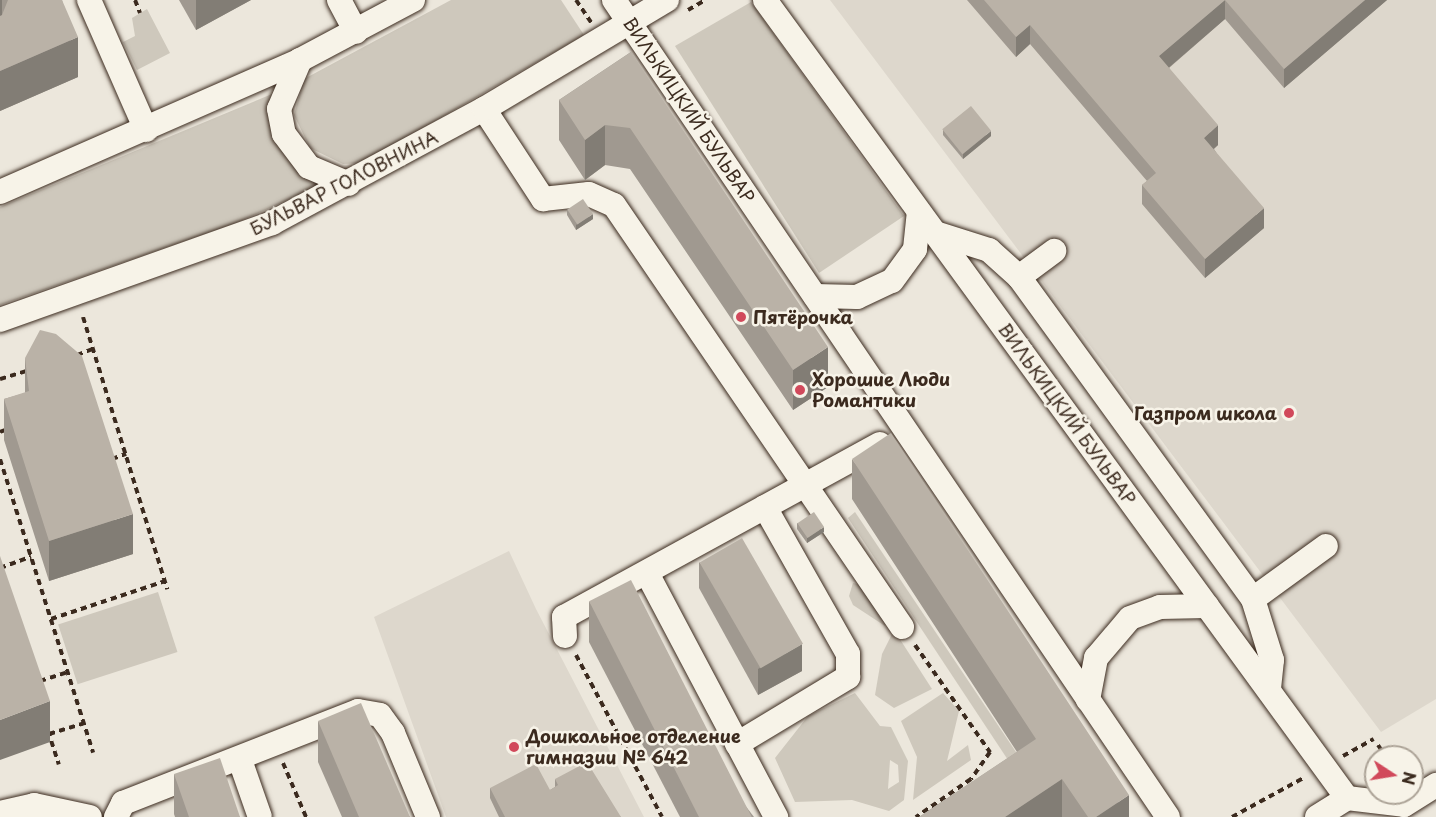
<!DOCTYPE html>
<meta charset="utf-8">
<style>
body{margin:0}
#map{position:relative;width:1436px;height:817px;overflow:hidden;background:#ece7dc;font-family:"Playpen Sans",sans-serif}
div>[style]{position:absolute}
.built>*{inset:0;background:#ddd7cc}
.green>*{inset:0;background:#cec8bc;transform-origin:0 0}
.path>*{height:4px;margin-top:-2px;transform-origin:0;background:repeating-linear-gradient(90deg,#3b2a1e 0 6px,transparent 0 10.5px)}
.roads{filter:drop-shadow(0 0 2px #3b2a1e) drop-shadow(0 0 2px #3b2a1e)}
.minor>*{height:24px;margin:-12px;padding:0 12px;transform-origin:12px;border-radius:12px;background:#f7f3e8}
.wall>*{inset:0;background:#a09990}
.shaded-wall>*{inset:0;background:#827d75;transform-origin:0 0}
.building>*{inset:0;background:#bab2a7;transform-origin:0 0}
.dots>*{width:16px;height:16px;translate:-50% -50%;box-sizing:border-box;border:3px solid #f7f3e8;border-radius:50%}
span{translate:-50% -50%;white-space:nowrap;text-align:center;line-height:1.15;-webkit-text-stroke:5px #f7f3e8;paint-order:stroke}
.street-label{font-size:18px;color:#3b2a1e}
.poi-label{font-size:18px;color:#3b2a1e;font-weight:700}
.left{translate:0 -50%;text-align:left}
.right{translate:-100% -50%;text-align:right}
.north{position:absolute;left:1364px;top:745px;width:60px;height:60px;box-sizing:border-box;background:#f7f3e8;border:2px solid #aca397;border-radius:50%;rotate:102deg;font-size:16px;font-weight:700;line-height:24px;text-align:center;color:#3b2a1e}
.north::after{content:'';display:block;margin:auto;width:21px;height:27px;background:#d1495b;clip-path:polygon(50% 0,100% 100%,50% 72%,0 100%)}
</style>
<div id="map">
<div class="built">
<i style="clip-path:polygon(830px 0,1436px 0,1436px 699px,1381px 732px)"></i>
<i style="clip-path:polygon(509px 551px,536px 609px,644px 817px,446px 817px,374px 617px)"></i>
</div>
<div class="green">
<i style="clip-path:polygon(451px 0,561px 0,584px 35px,362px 163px,343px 164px,310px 148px,294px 115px,304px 79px)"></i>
<i style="clip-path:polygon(751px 2px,904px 216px,819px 273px,675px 46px)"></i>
<i style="clip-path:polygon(147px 9px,170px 53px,137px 70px,123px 42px,135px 36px,132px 18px)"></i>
<i style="clip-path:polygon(272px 94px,271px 117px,323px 184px,236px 223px,0 305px,0 207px)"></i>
<i style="clip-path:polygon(855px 512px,1028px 770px,1008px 760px,848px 518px)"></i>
<i style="clip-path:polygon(853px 583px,866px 586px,888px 621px,885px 626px,853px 605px,849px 596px)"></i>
<i style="left:158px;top:592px;width:63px;height:105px;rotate:72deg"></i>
<i style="clip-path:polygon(894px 630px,932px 689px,894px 708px,875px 695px,882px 654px)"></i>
<i style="clip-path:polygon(evenodd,855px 693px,880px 726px,891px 727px,908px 761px,904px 800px,889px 811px,852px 800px,795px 802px,775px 758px,808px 716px,855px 693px,890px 760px,898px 765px,899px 782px,888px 789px,890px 760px)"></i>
<i style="clip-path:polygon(943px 693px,959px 711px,947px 761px,968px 745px,971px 760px,913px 800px,917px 757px,901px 721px)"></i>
</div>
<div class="path">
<i style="left:135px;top:0;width:14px;rotate:69deg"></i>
<i style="left:576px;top:0;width:27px;rotate:56deg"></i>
<i style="left:688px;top:10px;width:20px;rotate:-30deg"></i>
<i style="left:83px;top:317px;width:285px;rotate:72.8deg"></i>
<i style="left:77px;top:355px;width:17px;rotate:-21deg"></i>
<i style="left:0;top:379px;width:28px;rotate:-17deg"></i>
<i style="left:0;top:432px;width:9px;rotate:-21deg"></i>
<i style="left:0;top:459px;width:308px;rotate:72.4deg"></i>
<i style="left:112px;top:459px;width:15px;rotate:-20deg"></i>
<i style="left:0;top:568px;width:33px;rotate:-20deg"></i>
<i style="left:51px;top:619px;width:120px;rotate:-18.4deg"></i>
<i style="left:915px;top:645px;width:131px;rotate:55deg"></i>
<i style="left:990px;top:752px;width:33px;rotate:125deg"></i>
<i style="left:971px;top:779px;width:67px;rotate:145.4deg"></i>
<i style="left:576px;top:655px;width:183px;rotate:62deg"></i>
<i style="left:40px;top:681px;width:29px;rotate:-18deg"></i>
<i style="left:48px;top:731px;width:35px;rotate:72deg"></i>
<i style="left:49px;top:734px;width:37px;rotate:-17deg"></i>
<i style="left:1378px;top:745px;width:14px;rotate:56deg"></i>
<i style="left:1343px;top:756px;width:35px;rotate:-29deg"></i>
<i style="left:283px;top:763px;width:59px;rotate:66.9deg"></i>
<i style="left:1232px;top:817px;width:83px;rotate:-28.7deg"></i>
</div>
<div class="roads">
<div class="minor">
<i style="left:89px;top:0;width:142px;rotate:66.3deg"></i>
<i style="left:339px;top:0;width:36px;rotate:62deg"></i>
<i style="left:614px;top:0;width:987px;rotate:55.86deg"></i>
<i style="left:765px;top:0;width:988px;rotate:53.9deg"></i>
<i style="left:300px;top:60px;width:53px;rotate:113.2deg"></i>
<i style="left:279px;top:109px;width:25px;rotate:79deg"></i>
<i style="left:284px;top:134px;width:41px;rotate:52.9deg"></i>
<i style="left:309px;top:167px;width:43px;rotate:23deg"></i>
<i style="left:484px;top:109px;width:108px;rotate:56.8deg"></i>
<i style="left:543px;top:199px;width:46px;rotate:-6.2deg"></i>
<i style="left:589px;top:194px;width:27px;rotate:24deg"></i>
<i style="left:614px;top:205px;width:511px;rotate:55.69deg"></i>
<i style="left:0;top:192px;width:328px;rotate:-23.7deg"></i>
<i style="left:300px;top:60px;width:128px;rotate:-28deg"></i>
<i style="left:935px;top:233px;width:57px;rotate:17.5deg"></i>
<i style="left:989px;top:250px;width:40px;rotate:42deg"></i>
<i style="left:1019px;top:277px;width:398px;rotate:54deg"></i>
<i style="left:1253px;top:599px;width:64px;rotate:72.7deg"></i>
<i style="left:1272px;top:660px;width:30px;rotate:96deg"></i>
<i style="left:1019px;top:277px;width:44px;rotate:-36.6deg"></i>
<i style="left:815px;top:296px;width:42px;rotate:1.4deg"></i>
<i style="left:857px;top:297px;width:38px;rotate:-25deg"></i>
<i style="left:892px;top:281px;width:39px;rotate:-54deg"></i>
<i style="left:915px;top:249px;width:37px;rotate:-84deg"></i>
<i style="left:0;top:320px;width:289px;rotate:-19.6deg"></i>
<i style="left:272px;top:223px;width:241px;rotate:-28.3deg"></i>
<i style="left:484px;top:109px;width:213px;rotate:-30.8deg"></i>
<i style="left:648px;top:575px;width:274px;rotate:62.1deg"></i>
<i style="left:1253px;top:599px;width:90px;rotate:-36deg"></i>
<i style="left:565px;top:636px;width:19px;rotate:-93deg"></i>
<i style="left:564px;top:617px;width:360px;rotate:-28.7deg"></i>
<i style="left:1088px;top:700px;width:43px;rotate:-79.2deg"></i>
<i style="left:1096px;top:658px;width:52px;rotate:-49.6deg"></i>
<i style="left:1130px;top:618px;width:32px;rotate:-20deg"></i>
<i style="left:1160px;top:607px;width:47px;rotate:-1.2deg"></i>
<i style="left:737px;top:744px;width:130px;rotate:-31.1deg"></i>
<i style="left:848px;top:677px;width:23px;rotate:-90deg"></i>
<i style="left:848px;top:654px;width:169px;rotate:-119.5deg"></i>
<i style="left:240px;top:760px;width:60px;rotate:70.7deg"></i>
<i style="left:1347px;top:798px;width:57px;rotate:7deg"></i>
<i style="left:1404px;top:805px;width:38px;rotate:-32deg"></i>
<i style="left:0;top:813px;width:35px;rotate:-13deg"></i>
<i style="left:34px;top:805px;width:57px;rotate:12.1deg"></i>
<i style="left:116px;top:817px;width:16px;rotate:-63deg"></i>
<i style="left:123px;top:803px;width:252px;rotate:-21.4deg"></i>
<i style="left:358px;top:711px;width:22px;rotate:10deg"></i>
<i style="left:380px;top:715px;width:22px;rotate:54deg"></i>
<i style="left:393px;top:733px;width:91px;rotate:67.4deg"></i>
<i style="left:1317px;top:817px;width:36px;rotate:-32deg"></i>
</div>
</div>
<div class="wall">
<i style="clip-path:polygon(0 0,62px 0,78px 77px,0 111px)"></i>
<i style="clip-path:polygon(179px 0,251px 0,196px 30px)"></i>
<i style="clip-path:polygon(967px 0,1387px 0,1284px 88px,1225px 19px,1169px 68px,1218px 145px,1214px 149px,1264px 228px,1205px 278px,1142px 204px,1142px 185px,1147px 181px,1030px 44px,1016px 57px)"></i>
<i style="clip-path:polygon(631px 52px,828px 387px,793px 410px,630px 169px,605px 165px,585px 180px,559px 140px,559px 100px)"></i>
<i style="clip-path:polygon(943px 130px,991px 136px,963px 159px,943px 135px)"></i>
<i style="clip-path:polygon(567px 210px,593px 219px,576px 230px,567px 215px)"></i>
<i style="clip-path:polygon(25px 358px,133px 554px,49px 581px,4px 440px,4px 399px,25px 393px)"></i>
<i style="clip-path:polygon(852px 459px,1129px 817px,919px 817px,1017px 752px,852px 499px)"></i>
<i style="clip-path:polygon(797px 523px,824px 532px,807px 543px,797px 529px)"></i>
<i style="clip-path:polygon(699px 562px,802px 671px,758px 695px,699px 588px)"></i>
<i style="clip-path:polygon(589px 601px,754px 817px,680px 817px,589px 642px)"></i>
<i style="clip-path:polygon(318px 721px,410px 817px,342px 817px,318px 762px)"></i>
<i style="clip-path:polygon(174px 774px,240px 817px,175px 817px,174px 814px)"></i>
<i style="clip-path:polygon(555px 779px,621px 817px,499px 817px,490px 798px,490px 788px,550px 790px,555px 787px)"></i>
</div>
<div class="shaded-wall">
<i style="left:0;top:0;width:2px;height:22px"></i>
<i style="clip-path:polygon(196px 0,251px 0,196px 30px)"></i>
<i style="clip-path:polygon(1225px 0,1225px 19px,1159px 76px,1159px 56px)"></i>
<i style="clip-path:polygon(1365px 0,1387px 0,1284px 88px,1284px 69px)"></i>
<i style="clip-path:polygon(1030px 25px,1030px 44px,1016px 57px,1016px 37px)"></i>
<i style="clip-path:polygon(78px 37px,78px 77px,0 111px,0 71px)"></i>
<i style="clip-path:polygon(605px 125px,605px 165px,585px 180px,585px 140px)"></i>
<i style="clip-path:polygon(1218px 125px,1218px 145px,1204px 157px,1204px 138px)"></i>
<i style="clip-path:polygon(991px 131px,991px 136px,963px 159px,963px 154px)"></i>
<i style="clip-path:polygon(1264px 208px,1264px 228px,1205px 278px,1205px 259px)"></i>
<i style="clip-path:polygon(593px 214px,593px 219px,576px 230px,576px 225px)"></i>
<i style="clip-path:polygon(828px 347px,828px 387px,793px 410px,793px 370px)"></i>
<i style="clip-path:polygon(133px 514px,133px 554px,49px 581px,49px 541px)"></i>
<i style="clip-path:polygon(824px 527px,824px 532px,807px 543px,807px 538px)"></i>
<i style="clip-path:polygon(802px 644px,802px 671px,758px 695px,758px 669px)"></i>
<i style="clip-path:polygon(50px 701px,50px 742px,0 760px,0 720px)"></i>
<i style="clip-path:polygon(1062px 779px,1062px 817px,1005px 817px)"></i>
<i style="clip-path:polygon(1129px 795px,1129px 817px,1096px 817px)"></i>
</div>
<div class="building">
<i style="clip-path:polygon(8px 0,62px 0,78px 37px,0 71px,0 16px,2px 15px)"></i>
<i style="clip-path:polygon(984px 0,1225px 0,1159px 56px,1218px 125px,1204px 138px,1264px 208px,1205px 259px,1142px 185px,1156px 173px,1030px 25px,1016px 37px)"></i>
<i style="clip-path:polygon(1225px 0,1365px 0,1284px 69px)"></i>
<i style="clip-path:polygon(631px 52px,828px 347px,793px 370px,630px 128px,605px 125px,585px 140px,559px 100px)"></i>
<i style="left:971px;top:106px;width:32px;height:37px;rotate:51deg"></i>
<i style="left:583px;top:199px;width:18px;height:19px;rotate:56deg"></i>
<i style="clip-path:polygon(40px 330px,56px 334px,82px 356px,133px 514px,49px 541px,4px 399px,29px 391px,25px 358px)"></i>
<i style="clip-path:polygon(891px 433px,1129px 795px,1096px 817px,1088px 817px,1062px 779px,1005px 817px,919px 817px,1036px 739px,852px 459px)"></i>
<i style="left:814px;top:512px;width:18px;height:20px;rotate:56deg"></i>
<i style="left:742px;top:538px;width:122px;height:49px;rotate:60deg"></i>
<i style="clip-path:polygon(0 556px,50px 701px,0 720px)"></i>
<i style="left:631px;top:580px;width:267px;height:47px;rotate:63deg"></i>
<i style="clip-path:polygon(361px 703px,410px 817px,359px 817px,318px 721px)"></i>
<i style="clip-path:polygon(220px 758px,240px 817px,189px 817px,174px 774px)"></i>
<i style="clip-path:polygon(587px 762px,621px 817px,505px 817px,490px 788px,536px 764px,550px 790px,558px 785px,555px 779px)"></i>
</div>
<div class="dots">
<i style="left:741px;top:317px;background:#d1495b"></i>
<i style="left:800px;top:390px;background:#d1495b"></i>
<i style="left:1289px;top:413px;background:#d1495b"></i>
<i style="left:514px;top:747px;background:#d1495b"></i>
</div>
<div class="street-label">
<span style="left:689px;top:110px;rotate:56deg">ВИЛЬКИЦКИЙ БУЛЬВАР</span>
<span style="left:344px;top:183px;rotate:-27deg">БУЛЬВАР ГОЛОВНИНА</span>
<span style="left:1067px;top:414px;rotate:54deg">ВИЛЬКИЦКИЙ БУЛЬВАР</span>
</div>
<div class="poi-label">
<span class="left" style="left:753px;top:317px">Пятёрочка</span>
<span class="left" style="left:812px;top:390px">Хорошие Люди<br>Романтики</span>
<span class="right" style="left:1277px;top:413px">Газпром школа</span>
<span class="left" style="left:526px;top:747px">Дошкольное отделение<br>гимназии № 642</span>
</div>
<div class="north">N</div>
</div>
